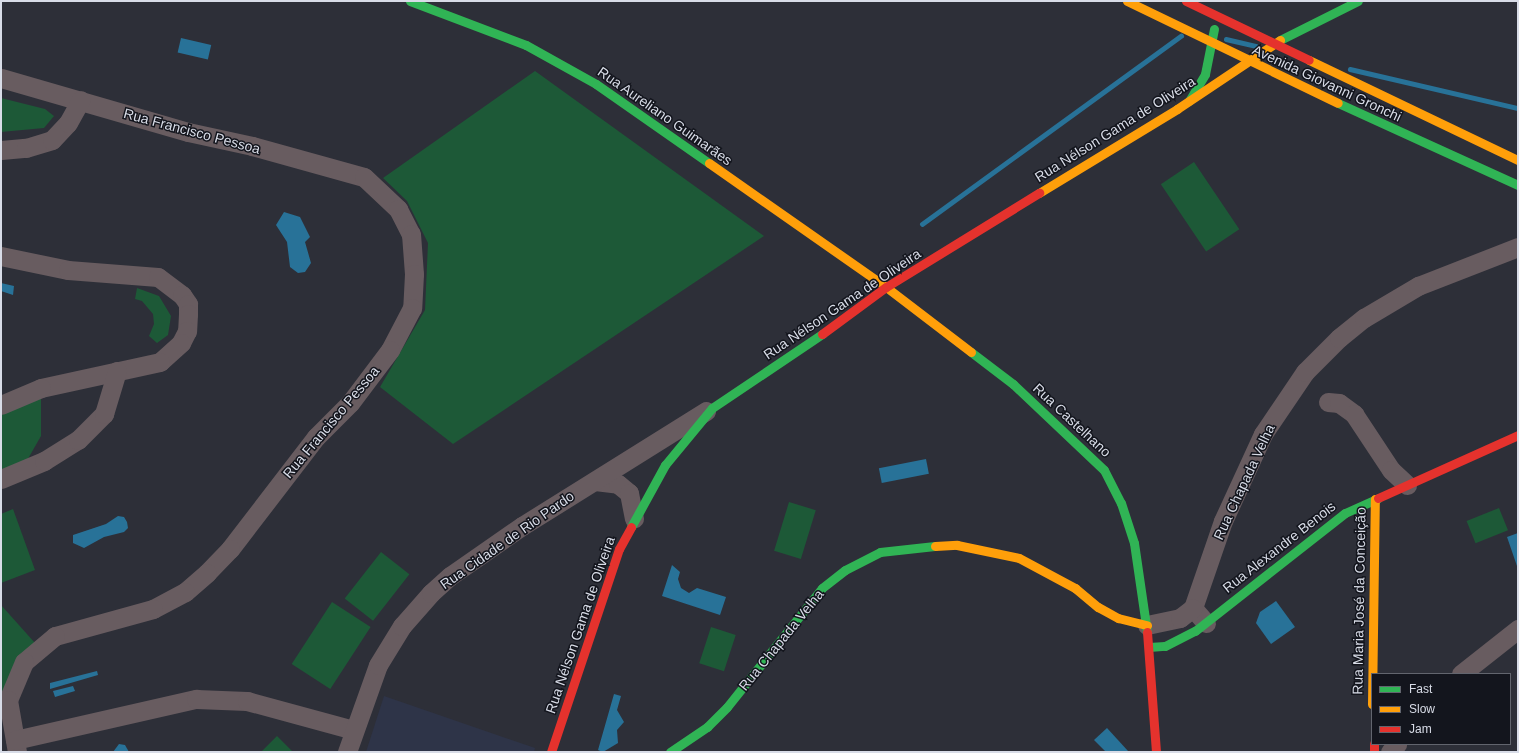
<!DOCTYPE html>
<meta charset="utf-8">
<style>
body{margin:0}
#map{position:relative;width:1519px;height:753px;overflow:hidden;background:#2d2f38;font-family:Arial,sans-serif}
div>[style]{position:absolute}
.built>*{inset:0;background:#2e3448}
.green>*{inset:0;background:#1d5937;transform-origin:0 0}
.water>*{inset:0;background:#287298;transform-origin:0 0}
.stream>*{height:4.5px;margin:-2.25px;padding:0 2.25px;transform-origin:2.25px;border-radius:2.25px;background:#287298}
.street>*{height:19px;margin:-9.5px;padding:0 9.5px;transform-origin:9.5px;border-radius:9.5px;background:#685c60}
.fast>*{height:9px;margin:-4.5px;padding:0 4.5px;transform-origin:4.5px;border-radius:4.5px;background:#30b455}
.slow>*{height:9px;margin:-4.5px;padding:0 4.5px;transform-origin:4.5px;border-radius:4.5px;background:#ff9f0a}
.jam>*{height:9px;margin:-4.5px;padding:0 4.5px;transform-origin:4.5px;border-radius:4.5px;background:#e5322d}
span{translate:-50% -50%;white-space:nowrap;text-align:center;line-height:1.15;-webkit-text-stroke:3px #13151d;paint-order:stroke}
.street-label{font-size:14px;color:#d8dce7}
.frame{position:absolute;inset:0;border:2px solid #d8dce7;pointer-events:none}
.legend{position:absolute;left:1371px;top:673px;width:140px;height:72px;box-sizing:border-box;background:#13151d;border:1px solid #62656e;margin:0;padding:5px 7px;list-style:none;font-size:12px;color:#d8dce7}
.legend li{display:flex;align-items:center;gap:8px;height:20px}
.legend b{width:20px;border:1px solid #62656e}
</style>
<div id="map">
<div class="built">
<i style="clip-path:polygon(384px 696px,535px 748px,534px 752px,366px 752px)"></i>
</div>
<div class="green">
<i style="clip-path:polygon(535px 71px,764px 236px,453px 444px,380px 387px,425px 310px,428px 243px,407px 201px,383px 178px)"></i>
<i style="clip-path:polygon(1px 98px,45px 109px,54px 116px,44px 128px,1px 132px)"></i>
<i style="left:1194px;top:162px;width:81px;height:40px;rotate:56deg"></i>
<i style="clip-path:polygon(137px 288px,159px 296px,171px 316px,168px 335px,157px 343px,149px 336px,154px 324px,153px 314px,142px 301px,135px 299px)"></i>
<i style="clip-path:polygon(41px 388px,41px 436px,21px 471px,1px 479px,1px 401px)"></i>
<i style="left:789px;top:502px;width:28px;height:51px;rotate:17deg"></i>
<i style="left:1499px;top:508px;width:24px;height:35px;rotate:68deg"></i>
<i style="clip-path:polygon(13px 509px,35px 570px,1px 583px,1px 514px)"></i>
<i style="left:381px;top:552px;width:36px;height:59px;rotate:38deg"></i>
<i style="left:332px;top:602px;width:46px;height:74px;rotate:33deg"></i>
<i style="clip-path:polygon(1px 605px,35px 643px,1px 703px)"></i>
<i style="left:711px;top:627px;width:26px;height:38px;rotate:18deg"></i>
<i style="clip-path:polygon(277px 736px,293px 752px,261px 752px)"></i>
</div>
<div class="water">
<i style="left:181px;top:38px;width:31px;height:15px;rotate:13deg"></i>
<i style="clip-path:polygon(284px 212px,300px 217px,310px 237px,305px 242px,311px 263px,305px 272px,298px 273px,290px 267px,287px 242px,276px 225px)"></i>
<i style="clip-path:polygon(1px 283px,14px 286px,13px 295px,1px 291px)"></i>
<i style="left:926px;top:459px;width:15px;height:48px;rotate:79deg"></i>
<i style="clip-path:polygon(118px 516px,124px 517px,127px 522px,128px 528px,124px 532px,104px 537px,84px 548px,73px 543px,73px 535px,106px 524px)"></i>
<i style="clip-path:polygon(1518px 533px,1518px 569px,1507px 537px)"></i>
<i style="clip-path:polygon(672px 565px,680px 572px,678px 579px,681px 588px,689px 593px,697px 588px,726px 597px,720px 615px,662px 596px)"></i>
<i style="clip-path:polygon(1276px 601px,1295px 627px,1271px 644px,1256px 623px,1260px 612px)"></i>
<i style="clip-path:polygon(97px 671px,98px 675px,50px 689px,50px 683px)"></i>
<i style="clip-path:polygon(73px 686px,75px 691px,55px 697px,53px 691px)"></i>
<i style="clip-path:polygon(614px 694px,621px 696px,617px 710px,624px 722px,617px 730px,618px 743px,603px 752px,598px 750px)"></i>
<i style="clip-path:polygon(1107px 728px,1128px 751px,1128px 752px,1106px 752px,1094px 740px)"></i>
<i style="clip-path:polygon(119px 744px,125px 745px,129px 752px,113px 752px)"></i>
</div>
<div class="stream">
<i style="left:1226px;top:39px;width:31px;rotate:13deg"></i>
<i style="left:1350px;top:69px;width:172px;rotate:13.1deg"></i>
<i style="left:922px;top:224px;width:320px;rotate:-36deg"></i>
</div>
<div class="street">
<i style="left:1px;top:78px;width:195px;rotate:16.1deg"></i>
<i style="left:188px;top:132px;width:66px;rotate:12.3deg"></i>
<i style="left:252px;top:146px;width:116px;rotate:15.5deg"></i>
<i style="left:364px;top:177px;width:47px;rotate:43.3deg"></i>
<i style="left:398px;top:209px;width:28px;rotate:63deg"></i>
<i style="left:411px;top:234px;width:40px;rotate:85.7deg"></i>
<i style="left:414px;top:274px;width:34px;rotate:93deg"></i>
<i style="left:412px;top:308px;width:47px;rotate:117.6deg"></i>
<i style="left:390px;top:350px;width:66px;rotate:127deg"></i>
<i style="left:350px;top:403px;width:48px;rotate:135deg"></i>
<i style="left:316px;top:437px;width:141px;rotate:127.5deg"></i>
<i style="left:230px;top:549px;width:33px;rotate:134deg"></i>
<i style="left:207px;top:573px;width:29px;rotate:139deg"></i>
<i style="left:185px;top:592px;width:36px;rotate:152deg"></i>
<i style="left:153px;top:609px;width:102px;rotate:164.6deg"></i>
<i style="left:55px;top:636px;width:40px;rotate:140deg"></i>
<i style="left:24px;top:662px;width:41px;rotate:112.8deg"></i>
<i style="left:8px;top:700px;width:53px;rotate:80.2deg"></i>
<i style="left:1px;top:150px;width:25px;rotate:-5deg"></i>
<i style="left:26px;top:148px;width:27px;rotate:-17deg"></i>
<i style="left:52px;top:140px;width:23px;rotate:-47deg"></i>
<i style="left:68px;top:123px;width:26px;rotate:-61deg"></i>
<i style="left:1px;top:256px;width:68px;rotate:11.8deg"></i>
<i style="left:68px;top:270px;width:90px;rotate:4.4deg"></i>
<i style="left:158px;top:277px;width:30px;rotate:37deg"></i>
<i style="left:182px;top:295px;width:11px;rotate:56deg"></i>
<i style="left:188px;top:304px;width:10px;rotate:90deg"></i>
<i style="left:188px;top:314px;width:17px;rotate:93deg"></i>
<i style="left:187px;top:331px;width:13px;rotate:117deg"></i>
<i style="left:181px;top:343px;width:28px;rotate:138deg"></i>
<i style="left:160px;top:362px;width:122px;rotate:167.7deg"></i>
<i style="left:41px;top:388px;width:43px;rotate:157deg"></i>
<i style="left:1328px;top:402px;width:11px;rotate:5deg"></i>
<i style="left:1339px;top:403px;width:19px;rotate:36deg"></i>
<i style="left:1354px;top:414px;width:67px;rotate:56.5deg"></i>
<i style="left:1391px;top:470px;width:22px;rotate:43deg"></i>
<i style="left:1px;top:479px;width:47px;rotate:-22.7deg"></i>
<i style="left:44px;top:461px;width:40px;rotate:-32deg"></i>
<i style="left:78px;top:440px;width:37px;rotate:-45deg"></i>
<i style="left:104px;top:414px;width:45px;rotate:-73.2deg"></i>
<i style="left:595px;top:481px;width:23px;rotate:7deg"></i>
<i style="left:618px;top:484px;width:14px;rotate:39deg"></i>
<i style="left:629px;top:493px;width:26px;rotate:79deg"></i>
<i style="left:1206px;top:623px;width:20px;rotate:-131deg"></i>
<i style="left:1193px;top:608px;width:92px;rotate:-71deg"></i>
<i style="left:1223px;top:521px;width:96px;rotate:-65.3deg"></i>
<i style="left:1263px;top:434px;width:75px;rotate:-55.9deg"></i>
<i style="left:1305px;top:372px;width:48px;rotate:-45deg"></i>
<i style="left:1339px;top:338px;width:32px;rotate:-39deg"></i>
<i style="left:1364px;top:318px;width:63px;rotate:-30.7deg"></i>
<i style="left:1418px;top:286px;width:107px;rotate:-21.3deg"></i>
<i style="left:1147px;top:625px;width:34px;rotate:-12deg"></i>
<i style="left:1180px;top:618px;width:16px;rotate:-38deg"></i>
<i style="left:1461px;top:674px;width:73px;rotate:-38.3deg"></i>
<i style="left:15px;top:740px;width:186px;rotate:-12.8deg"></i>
<i style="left:196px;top:699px;width:51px;rotate:2.2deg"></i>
<i style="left:247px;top:701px;width:111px;rotate:15.2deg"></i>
<i style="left:347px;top:752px;width:92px;rotate:-70.4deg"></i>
<i style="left:378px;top:665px;width:46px;rotate:-58.4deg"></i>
<i style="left:402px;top:626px;width:44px;rotate:-48.7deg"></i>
<i style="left:431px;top:593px;width:25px;rotate:-42deg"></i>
<i style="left:450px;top:576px;width:88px;rotate:-34.8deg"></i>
<i style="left:522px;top:526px;width:217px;rotate:-32deg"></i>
<i style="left:1390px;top:752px;width:11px;rotate:-49deg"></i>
</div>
<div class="fast">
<i style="left:410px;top:1px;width:124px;rotate:20.8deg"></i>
<i style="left:526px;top:45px;width:80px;rotate:29.1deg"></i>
<i style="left:596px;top:84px;width:138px;rotate:35deg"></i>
<i style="left:1280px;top:40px;width:87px;rotate:-26.6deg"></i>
<i style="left:1189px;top:101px;width:31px;rotate:-59deg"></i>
<i style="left:1205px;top:74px;width:46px;rotate:-78.7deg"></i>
<i style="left:1338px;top:103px;width:198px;rotate:24.5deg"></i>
<i style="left:971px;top:352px;width:53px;rotate:37.3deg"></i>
<i style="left:1013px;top:384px;width:125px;rotate:43.4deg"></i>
<i style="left:1104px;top:470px;width:37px;rotate:63deg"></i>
<i style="left:1121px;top:503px;width:42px;rotate:72deg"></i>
<i style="left:1134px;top:543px;width:90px;rotate:81.7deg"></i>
<i style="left:631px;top:527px;width:71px;rotate:-61.3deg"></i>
<i style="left:665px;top:465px;width:74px;rotate:-50.5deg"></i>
<i style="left:712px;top:408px;width:133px;rotate:-33.9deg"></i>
<i style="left:1149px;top:647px;width:16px;rotate:-4deg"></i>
<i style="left:1165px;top:646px;width:34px;rotate:-27deg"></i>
<i style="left:1195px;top:631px;width:191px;rotate:-38.2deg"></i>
<i style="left:1345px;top:513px;width:36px;rotate:-24deg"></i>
<i style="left:670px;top:752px;width:45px;rotate:-34deg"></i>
<i style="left:707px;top:727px;width:28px;rotate:-45deg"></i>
<i style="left:727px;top:707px;width:152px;rotate:-51.4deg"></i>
<i style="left:822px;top:588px;width:29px;rotate:-38deg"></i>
<i style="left:845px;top:570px;width:39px;rotate:-27deg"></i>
<i style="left:880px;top:552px;width:55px;rotate:-6.2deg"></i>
</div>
<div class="slow">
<i style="left:1127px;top:1px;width:234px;rotate:25.8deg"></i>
<i style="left:1309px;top:60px;width:232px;rotate:25.6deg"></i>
<i style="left:709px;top:163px;width:216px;rotate:35deg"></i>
<i style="left:886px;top:287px;width:107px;rotate:37.4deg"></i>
<i style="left:1039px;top:193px;width:162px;rotate:-31.3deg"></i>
<i style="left:1177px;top:109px;width:124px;rotate:-33.8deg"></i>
<i style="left:935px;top:546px;width:22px;rotate:-3deg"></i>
<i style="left:957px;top:545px;width:63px;rotate:11.8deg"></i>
<i style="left:1019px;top:558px;width:64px;rotate:28.2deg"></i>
<i style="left:1075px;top:588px;width:30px;rotate:40deg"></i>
<i style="left:1098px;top:607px;width:23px;rotate:29deg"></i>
<i style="left:1118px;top:618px;width:30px;rotate:14deg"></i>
<i style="left:1372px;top:704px;width:205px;rotate:-89.2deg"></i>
</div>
<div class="jam">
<i style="left:1186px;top:1px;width:136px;rotate:25.6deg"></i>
<i style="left:822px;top:334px;width:79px;rotate:-36.3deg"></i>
<i style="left:886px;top:287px;width:180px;rotate:-31.6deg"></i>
<i style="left:1378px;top:498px;width:154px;rotate:-24.2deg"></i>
<i style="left:1147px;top:632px;width:120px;rotate:85.7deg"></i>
<i style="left:1374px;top:744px;width:8px;rotate:90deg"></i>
<i style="left:551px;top:752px;width:214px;rotate:-71.5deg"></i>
<i style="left:619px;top:549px;width:25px;rotate:-61deg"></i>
</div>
<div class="street-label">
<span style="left:1327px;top:83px;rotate:25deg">Avenida Giovanni Gronchi</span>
<span style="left:665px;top:116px;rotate:35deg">Rua Aureliano Guimarães</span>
<span style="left:1115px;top:129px;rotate:-32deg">Rua Nélson Gama de Oliveira</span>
<span style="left:192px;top:131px;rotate:15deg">Rua Francisco Pessoa</span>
<span style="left:842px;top:304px;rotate:-34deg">Rua Nélson Gama de Oliveira</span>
<span style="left:1072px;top:420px;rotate:43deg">Rua Castelhano</span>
<span style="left:331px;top:422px;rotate:-50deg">Rua Francisco Pessoa</span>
<span style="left:1244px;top:482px;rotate:-65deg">Rua Chapada Velha</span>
<span style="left:507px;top:540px;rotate:-35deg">Rua Cidade de Rio Pardo</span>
<span style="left:1279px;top:547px;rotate:-38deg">Rua Alexandre Benois</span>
<span style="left:1359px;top:601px;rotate:-89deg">Rua Maria José da Conceição</span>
<span style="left:580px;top:625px;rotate:-71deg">Rua Nélson Gama de Oliveira</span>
<span style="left:781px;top:640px;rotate:-51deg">Rua Chapada Velha</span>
</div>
<div class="frame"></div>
<ul class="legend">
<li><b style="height:5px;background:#30b455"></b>Fast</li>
<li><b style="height:5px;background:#ff9f0a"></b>Slow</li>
<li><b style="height:5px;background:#e5322d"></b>Jam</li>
</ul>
</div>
